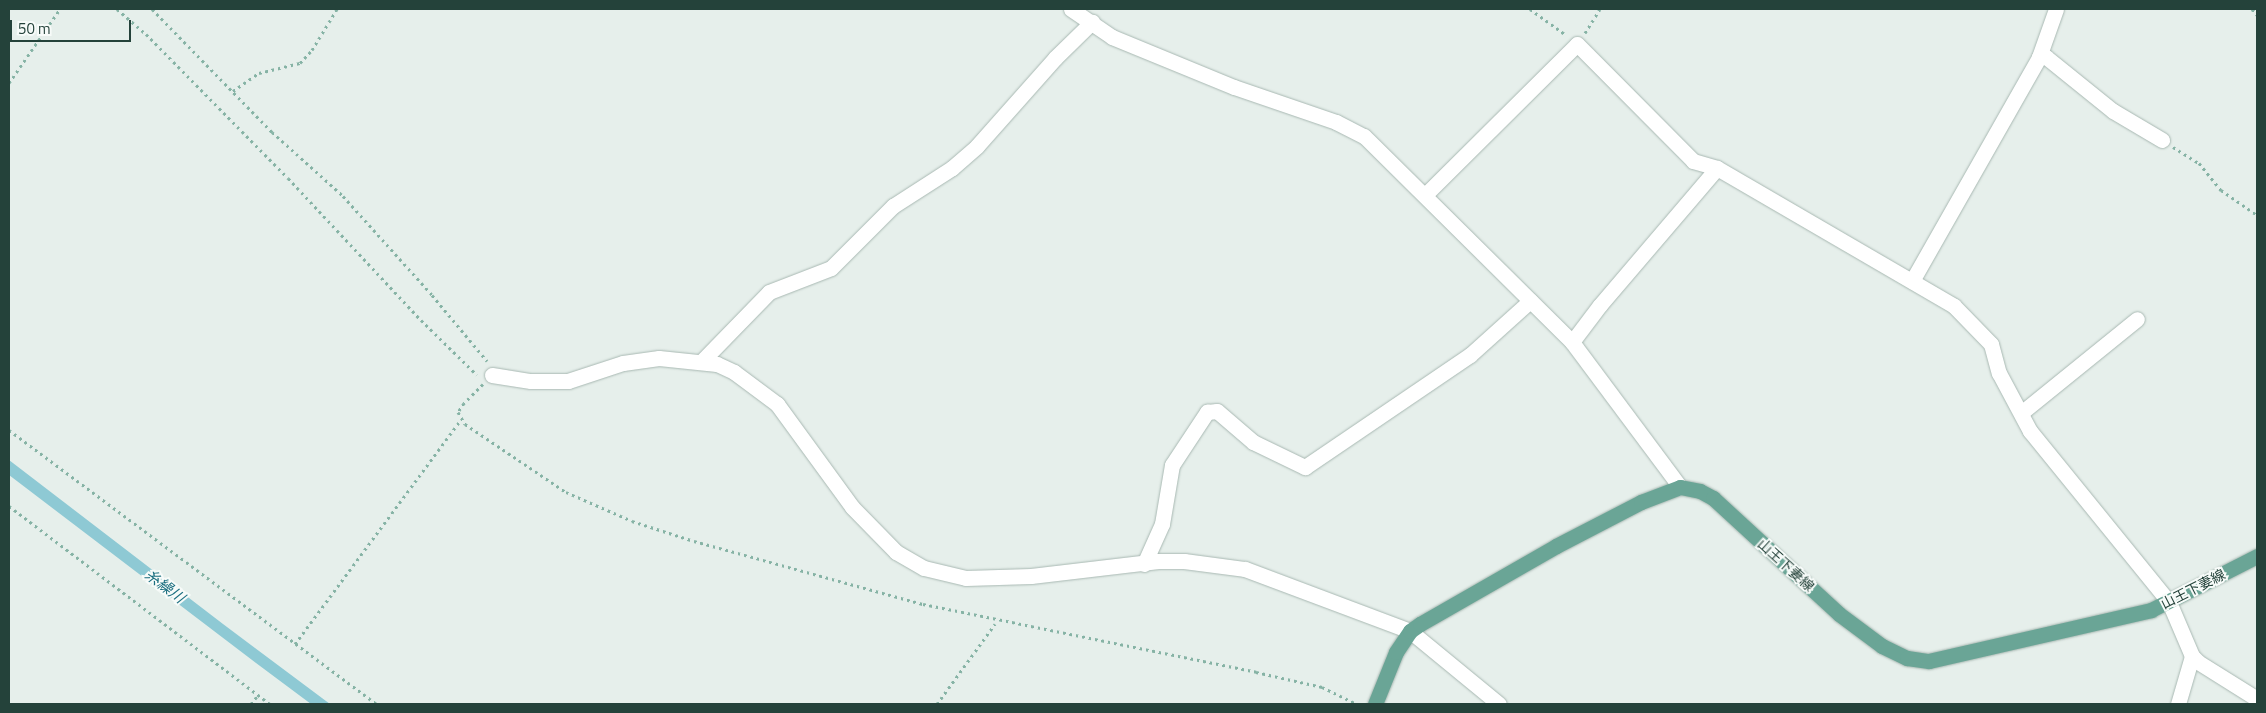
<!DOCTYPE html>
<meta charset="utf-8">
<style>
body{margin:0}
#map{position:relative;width:2266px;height:713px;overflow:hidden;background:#e6efeb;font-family:"Titillium Web","Noto Sans JP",sans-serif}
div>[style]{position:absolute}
.water>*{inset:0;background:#8ec9d4}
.path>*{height:3px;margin-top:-1.5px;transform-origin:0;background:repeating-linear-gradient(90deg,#86b3a5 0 2.5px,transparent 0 6.5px)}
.roads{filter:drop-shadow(0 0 1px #a8b8b2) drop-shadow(0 0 1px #a8b8b2)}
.minor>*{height:15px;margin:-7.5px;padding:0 7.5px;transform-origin:7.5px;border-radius:7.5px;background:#fff}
.major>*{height:15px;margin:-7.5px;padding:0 7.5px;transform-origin:7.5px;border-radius:7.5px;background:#6aa596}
span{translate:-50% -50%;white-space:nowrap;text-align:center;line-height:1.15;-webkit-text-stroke:4px #f7fbf9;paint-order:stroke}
.street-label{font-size:14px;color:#24423a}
.water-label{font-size:15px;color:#1c6f80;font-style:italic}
.frame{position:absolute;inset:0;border:10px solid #24423a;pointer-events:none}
.scale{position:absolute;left:10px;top:20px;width:121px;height:22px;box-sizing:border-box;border:2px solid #24423a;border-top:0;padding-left:6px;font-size:15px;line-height:18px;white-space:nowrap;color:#24423a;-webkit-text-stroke:4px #f7fbf9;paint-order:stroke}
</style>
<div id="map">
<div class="water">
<i style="clip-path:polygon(9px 460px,223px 624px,330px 704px,311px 704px,256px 663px,9px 475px)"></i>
</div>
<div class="path">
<i style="left:117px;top:9px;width:38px;rotate:41deg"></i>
<i style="left:146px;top:34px;width:202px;rotate:45.4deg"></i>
<i style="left:288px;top:178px;width:195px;rotate:46.9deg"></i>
<i style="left:421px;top:320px;width:78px;rotate:44.5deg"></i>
<i style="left:152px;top:9px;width:172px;rotate:45.7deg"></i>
<i style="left:272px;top:132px;width:96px;rotate:42deg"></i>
<i style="left:343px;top:196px;width:133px;rotate:48deg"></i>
<i style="left:432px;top:295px;width:86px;rotate:50.2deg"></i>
<i style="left:1530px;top:9px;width:44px;rotate:35.8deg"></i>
<i style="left:2252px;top:9px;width:8px;rotate:50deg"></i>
<i style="left:1585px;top:33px;width:28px;rotate:-58deg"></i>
<i style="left:9px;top:83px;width:90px;rotate:-55.4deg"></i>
<i style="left:233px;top:91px;width:32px;rotate:-35deg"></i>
<i style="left:259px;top:73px;width:42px;rotate:-13.7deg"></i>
<i style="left:300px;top:63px;width:18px;rotate:-47deg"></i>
<i style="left:312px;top:50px;width:48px;rotate:-58.6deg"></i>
<i style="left:2173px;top:147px;width:31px;rotate:32deg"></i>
<i style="left:2199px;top:163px;width:35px;rotate:51deg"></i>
<i style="left:2221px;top:190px;width:44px;rotate:34.8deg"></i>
<i style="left:483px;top:384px;width:27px;rotate:135deg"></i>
<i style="left:464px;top:403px;width:11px;rotate:124deg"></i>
<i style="left:458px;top:412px;width:14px;rotate:60deg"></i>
<i style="left:465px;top:424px;width:122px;rotate:34deg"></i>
<i style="left:566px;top:492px;width:72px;rotate:23.7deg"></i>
<i style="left:632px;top:521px;width:65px;rotate:17.9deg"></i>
<i style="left:694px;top:541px;width:238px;rotate:15.4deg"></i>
<i style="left:923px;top:604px;width:340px;rotate:11.5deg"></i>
<i style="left:1256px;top:672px;width:68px;rotate:12.8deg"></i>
<i style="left:1322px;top:687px;width:39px;rotate:26deg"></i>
<i style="left:9px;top:430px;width:458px;rotate:36.7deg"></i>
<i style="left:9px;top:506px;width:328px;rotate:37.2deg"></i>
<i style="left:295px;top:644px;width:279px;rotate:-53.5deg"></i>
<i style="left:251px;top:704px;width:11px;rotate:-52deg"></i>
<i style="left:937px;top:704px;width:99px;rotate:-54.1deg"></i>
</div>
<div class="roads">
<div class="minor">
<i style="left:1071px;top:9px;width:50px;rotate:34.3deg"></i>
<i style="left:1112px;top:37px;width:132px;rotate:22.3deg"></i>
<i style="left:1234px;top:87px;width:108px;rotate:18.9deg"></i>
<i style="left:1336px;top:122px;width:31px;rotate:27deg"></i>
<i style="left:1364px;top:136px;width:293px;rotate:44.7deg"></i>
<i style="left:1572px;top:342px;width:181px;rotate:53.3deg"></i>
<i style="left:2039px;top:57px;width:7px"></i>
<i style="left:2046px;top:57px;width:86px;rotate:38.9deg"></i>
<i style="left:2113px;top:111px;width:57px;rotate:30.6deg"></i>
<i style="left:1425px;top:195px;width:214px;rotate:-44.8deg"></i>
<i style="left:1577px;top:44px;width:165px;rotate:45.2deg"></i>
<i style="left:1693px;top:161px;width:25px;rotate:16deg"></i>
<i style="left:1912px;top:281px;width:257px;rotate:-60.4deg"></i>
<i style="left:2039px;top:57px;width:51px;rotate:-70.5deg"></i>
<i style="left:1572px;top:342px;width:46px;rotate:-52.9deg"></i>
<i style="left:1600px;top:305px;width:180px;rotate:-49.5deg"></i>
<i style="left:1717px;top:168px;width:274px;rotate:30.2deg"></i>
<i style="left:1954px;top:306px;width:53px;rotate:45.8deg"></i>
<i style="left:1991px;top:344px;width:30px;rotate:75deg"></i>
<i style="left:1999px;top:373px;width:66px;rotate:61.9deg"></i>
<i style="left:2030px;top:431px;width:220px;rotate:50.9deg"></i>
<i style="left:2169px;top:602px;width:59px;rotate:66.9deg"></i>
<i style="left:2192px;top:656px;width:8px;rotate:45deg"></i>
<i style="left:2198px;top:662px;width:70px;rotate:32.1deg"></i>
<i style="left:702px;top:361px;width:96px;rotate:-45.8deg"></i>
<i style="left:769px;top:292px;width:66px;rotate:-21.2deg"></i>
<i style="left:831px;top:268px;width:88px;rotate:-45deg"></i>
<i style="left:893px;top:206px;width:70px;rotate:-32.8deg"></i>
<i style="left:952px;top:168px;width:33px;rotate:-41deg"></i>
<i style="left:977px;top:146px;width:118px;rotate:-48.4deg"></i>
<i style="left:1055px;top:58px;width:52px;rotate:-44.2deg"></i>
<i style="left:492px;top:375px;width:39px;rotate:9deg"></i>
<i style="left:531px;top:381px;width:37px"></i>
<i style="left:568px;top:381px;width:58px;rotate:-18.1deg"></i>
<i style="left:623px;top:363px;width:36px;rotate:-8deg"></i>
<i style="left:659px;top:358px;width:58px;rotate:5.9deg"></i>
<i style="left:717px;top:364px;width:19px;rotate:25deg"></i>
<i style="left:734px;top:372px;width:54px;rotate:36.7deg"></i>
<i style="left:777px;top:404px;width:127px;rotate:53.9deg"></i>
<i style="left:852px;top:507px;width:63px;rotate:45.6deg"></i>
<i style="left:896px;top:552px;width:32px;rotate:30deg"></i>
<i style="left:924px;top:568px;width:43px;rotate:13.4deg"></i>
<i style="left:966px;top:578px;width:65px;rotate:-1.8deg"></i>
<i style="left:1031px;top:576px;width:128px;rotate:-6.7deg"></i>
<i style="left:1158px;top:561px;width:26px"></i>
<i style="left:1184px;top:561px;width:62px;rotate:7.5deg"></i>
<i style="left:1245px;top:569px;width:176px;rotate:20.6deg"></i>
<i style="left:1410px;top:631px;width:115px;rotate:39.4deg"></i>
<i style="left:2021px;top:413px;width:149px;rotate:-39deg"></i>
<i style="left:1144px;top:564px;width:44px;rotate:-65.8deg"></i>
<i style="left:1162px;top:524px;width:60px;rotate:-80.4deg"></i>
<i style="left:1172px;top:465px;width:64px;rotate:-56.6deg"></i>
<i style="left:1207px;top:412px;width:10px;rotate:-6deg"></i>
<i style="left:1217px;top:411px;width:48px;rotate:40.7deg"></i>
<i style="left:1253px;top:442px;width:58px;rotate:25.7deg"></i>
<i style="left:1305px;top:467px;width:199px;rotate:-34.2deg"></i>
<i style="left:1470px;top:355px;width:81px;rotate:-42deg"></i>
<i style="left:2178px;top:704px;width:50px;rotate:-73.7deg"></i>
</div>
<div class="major">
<i style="left:1375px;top:704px;width:56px;rotate:-68deg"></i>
<i style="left:1396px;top:652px;width:25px;rotate:-56deg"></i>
<i style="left:1410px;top:631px;width:12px;rotate:-35deg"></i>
<i style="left:1420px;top:624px;width:157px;rotate:-29.8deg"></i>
<i style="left:1556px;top:546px;width:96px;rotate:-27.4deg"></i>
<i style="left:1641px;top:502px;width:42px;rotate:-21deg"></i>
<i style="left:1680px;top:487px;width:20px;rotate:11deg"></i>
<i style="left:1700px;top:491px;width:15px;rotate:28deg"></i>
<i style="left:1713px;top:498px;width:171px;rotate:42.6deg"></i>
<i style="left:1839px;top:614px;width:54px;rotate:36.7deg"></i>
<i style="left:1882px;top:646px;width:28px;rotate:26deg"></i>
<i style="left:1907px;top:658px;width:22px;rotate:8deg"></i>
<i style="left:1929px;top:661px;width:228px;rotate:-12.9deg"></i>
<i style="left:2151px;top:610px;width:119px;rotate:-27deg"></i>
</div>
</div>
<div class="street-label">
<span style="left:1786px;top:565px;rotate:42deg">山王下妻線</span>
<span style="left:2193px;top:589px;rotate:-27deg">山王下妻線</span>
</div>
<div class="water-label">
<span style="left:165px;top:586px;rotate:37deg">糸繰川</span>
</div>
<div class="frame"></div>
<div class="scale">50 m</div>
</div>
